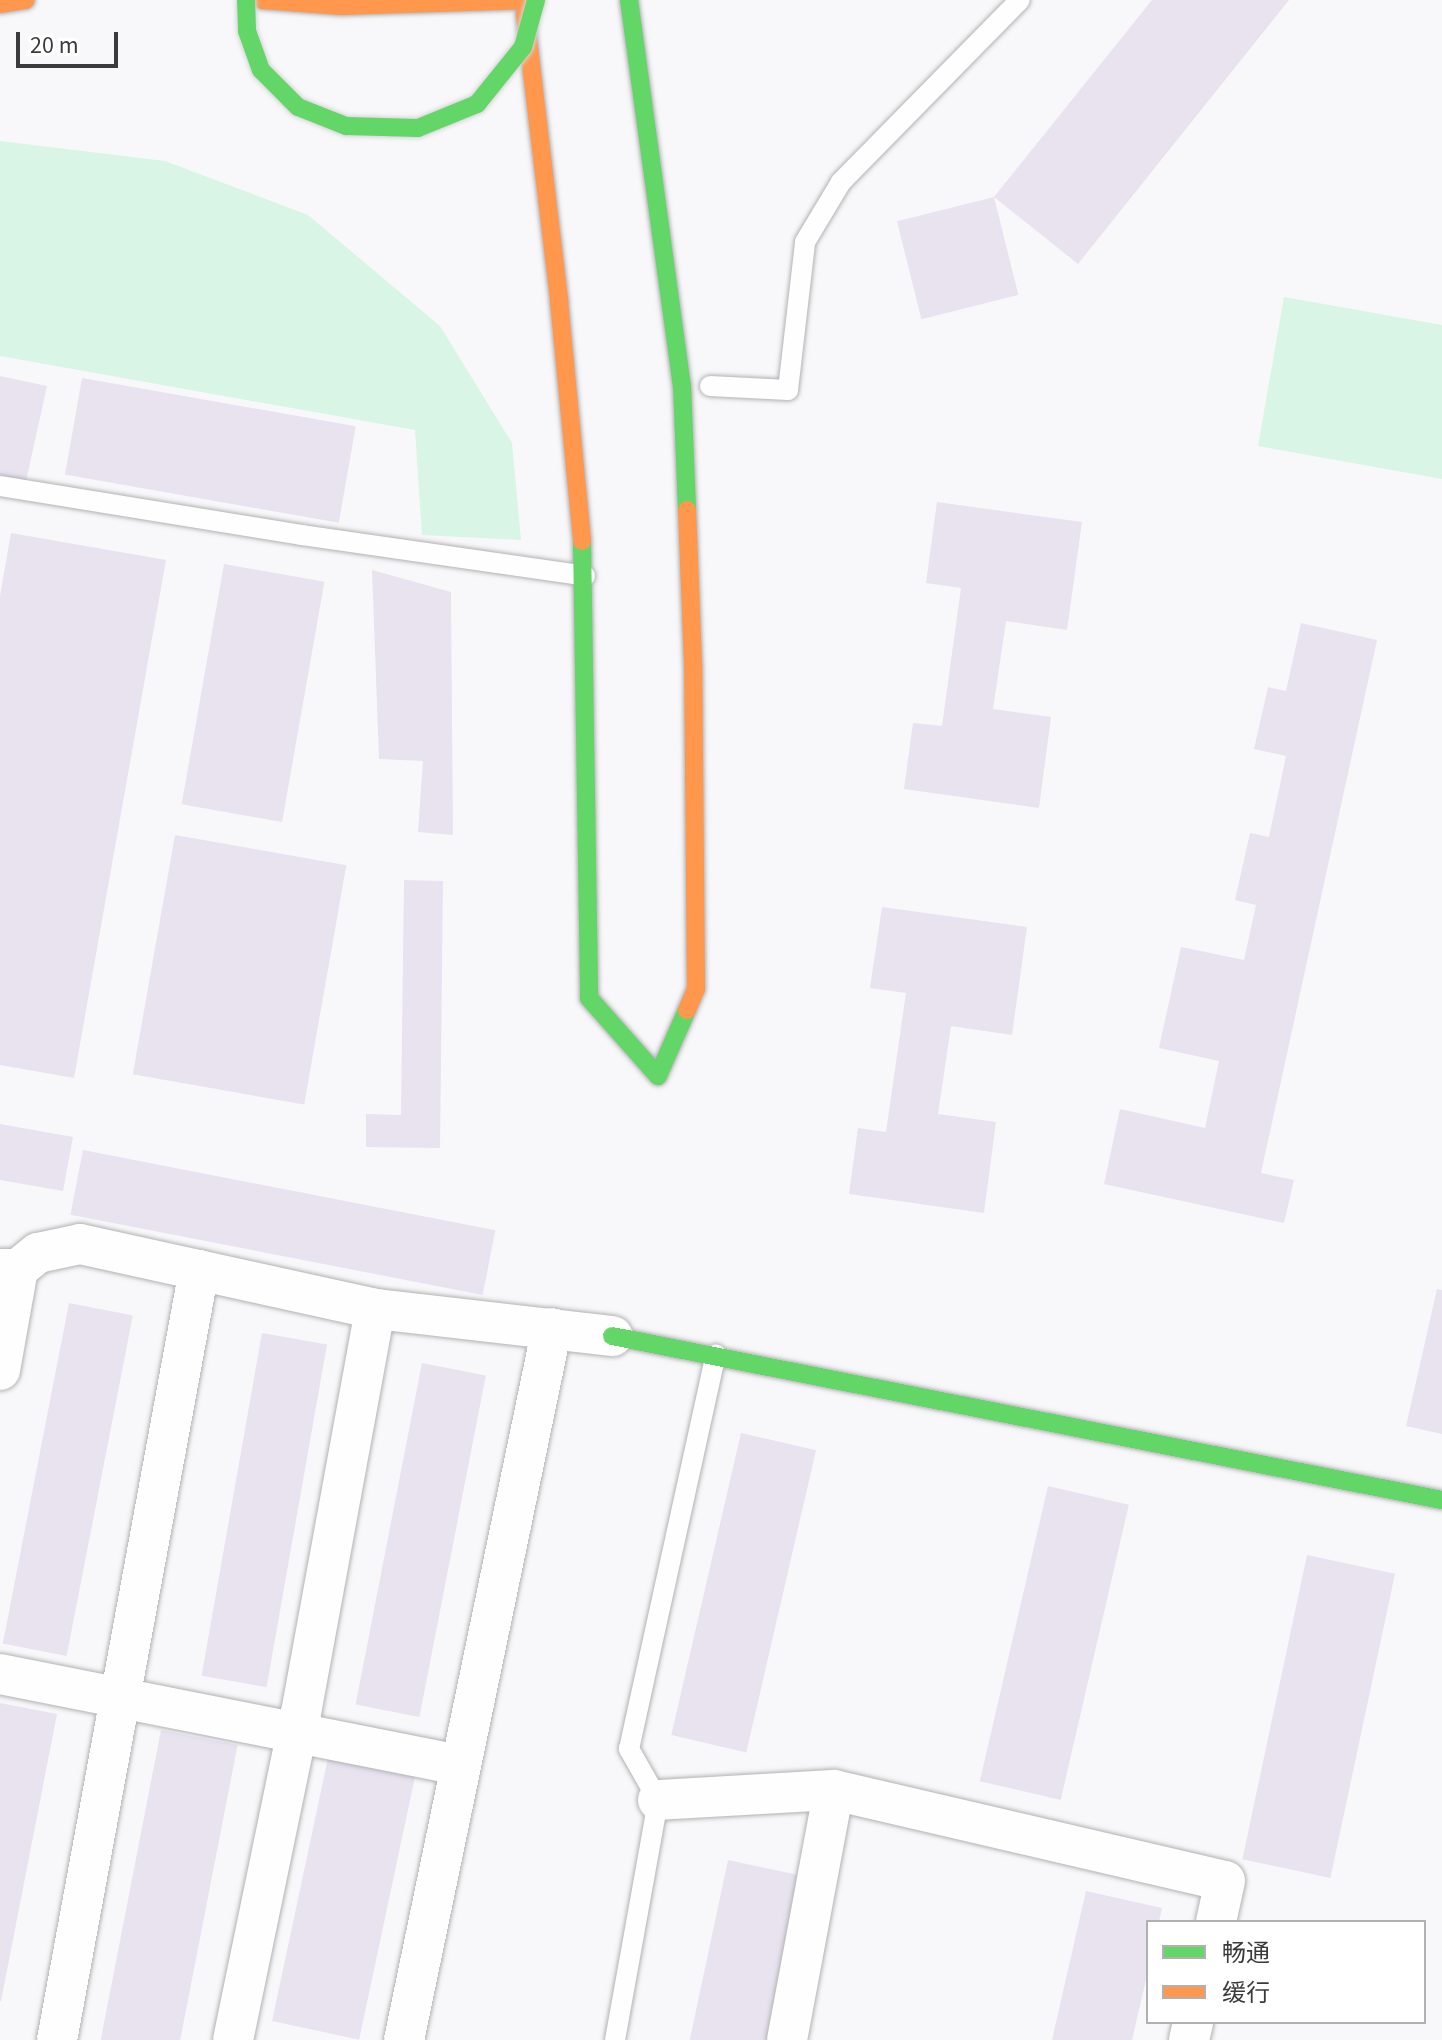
<!DOCTYPE html>
<meta charset="utf-8">
<style>
body{margin:0}
#map{position:relative;width:1442px;height:2040px;overflow:hidden;background:#f8f8fa;font-family:"Source Sans 3","Noto Sans SC",sans-serif}
div>[style]{position:absolute}
.green>*{inset:0;background:#d8f5e5}
.building>*{inset:0;background:#e8e3ef;transform-origin:0 0}
.roads{filter:drop-shadow(0 0 2px #b2b2b4) drop-shadow(0 0 2px #b2b2b4)}
.lane>*{height:20px;margin:-10px;padding:0 10px;transform-origin:10px;border-radius:10px;background:#fefefe}
.street>*{height:40px;margin:-20px;padding:0 20px;transform-origin:20px;border-radius:20px;background:#fefefe}
.fast>*{height:18px;margin:-9px;padding:0 9px;transform-origin:9px;border-radius:9px;background:#63d668}
.slow>*{height:18px;margin:-9px;padding:0 9px;transform-origin:9px;border-radius:9px;background:#ff974d}
.bridges{filter:drop-shadow(0 0 2px #d5d5d7) drop-shadow(0 0 2px #d5d5d7)}
.fast-bridge>*{height:18px;margin:-9px;padding:0 9px;transform-origin:9px;border-radius:9px;background:#63d668}
span{translate:-50% -50%;white-space:nowrap;text-align:center;line-height:1.15;-webkit-text-stroke:7px #fff;paint-order:stroke}
.legend{position:absolute;left:1146px;top:1920px;width:280px;height:104px;box-sizing:border-box;background:#fff;border:2px solid #b1b1b1;margin:0;padding:10px 14px;list-style:none;font-size:24px;color:#3b3b3d}
.legend li{display:flex;align-items:center;gap:16px;height:40px}
.legend b{width:40px;border:2px solid #b1b1b1}
.scale{position:absolute;left:16px;top:32px;width:102px;height:36px;box-sizing:border-box;border:4px solid #3b3b3d;border-top:0;padding-left:10px;font-size:24px;line-height:28px;white-space:nowrap;color:#3b3b3d;-webkit-text-stroke:6px #fff;paint-order:stroke}
</style>
<div id="map">
<div class="green">
<i style="clip-path:polygon(0 141px,165px 161px,308px 215px,440px 326px,512px 443px,521px 540px,422px 535px,415px 430px,0 356px)"></i>
<i style="clip-path:polygon(1284px 297px,1442px 325px,1442px 479px,1258px 446px)"></i>
</div>
<div class="building">
<i style="clip-path:polygon(1152px 0,1289px 0,1078px 264px,994px 197px)"></i>
<i style="left:994px;top:197px;width:101px;height:100px;rotate:76deg"></i>
<i style="clip-path:polygon(0 376px,47px 386px,26px 481px,0 475px)"></i>
<i style="left:82px;top:378px;width:278px;height:98px;rotate:10deg"></i>
<i style="clip-path:polygon(937px 502px,1082px 522px,1067px 630px,1006px 621px,993px 709px,1051px 717px,1039px 808px,904px 789px,913px 723px,942px 726px,961px 588px,926px 583px)"></i>
<i style="clip-path:polygon(11px 533px,166px 560px,74px 1078px,0 1065px,0 596px)"></i>
<i style="left:224px;top:564px;width:102px;height:244px;rotate:10deg"></i>
<i style="clip-path:polygon(372px 570px,451px 592px,453px 835px,418px 832px,423px 761px,379px 759px)"></i>
<i style="clip-path:polygon(1301px 623px,1377px 640px,1261px 1173px,1294px 1180px,1284px 1223px,1104px 1184px,1120px 1109px,1205px 1128px,1219px 1061px,1159px 1048px,1181px 947px,1244px 960px,1256px 905px,1235px 900px,1250px 833px,1269px 837px,1286px 756px,1254px 749px,1268px 687px,1286px 691px)"></i>
<i style="left:175px;top:835px;width:174px;height:243px;rotate:10deg"></i>
<i style="clip-path:polygon(404px 880px,443px 881px,440px 1148px,366px 1147px,366px 1114px,401px 1115px)"></i>
<i style="clip-path:polygon(882px 907px,1027px 927px,1012px 1035px,951px 1026px,938px 1114px,996px 1122px,984px 1213px,849px 1194px,858px 1128px,886px 1132px,906px 993px,870px 988px)"></i>
<i style="clip-path:polygon(0 1124px,73px 1137px,63px 1191px,0 1180px)"></i>
<i style="left:83px;top:1150px;width:420px;height:66px;rotate:11deg"></i>
<i style="clip-path:polygon(1437px 1289px,1442px 1290px,1442px 1434px,1406px 1426px)"></i>
<i style="left:69px;top:1303px;width:65px;height:347px;rotate:11deg"></i>
<i style="left:262px;top:1333px;width:66px;height:348px;rotate:10deg"></i>
<i style="left:422px;top:1363px;width:65px;height:348px;rotate:11deg"></i>
<i style="left:741px;top:1433px;width:77px;height:310px;rotate:13deg"></i>
<i style="left:1048px;top:1486px;width:83px;height:303px;rotate:13deg"></i>
<i style="left:1307px;top:1555px;width:90px;height:311px;rotate:12deg"></i>
<i style="clip-path:polygon(0 1703px,57px 1714px,1px 2001px,0 2001px)"></i>
<i style="left:161px;top:1730px;width:78px;height:316px;rotate:11deg"></i>
<i style="left:328px;top:1758px;width:89px;height:269px;rotate:12deg"></i>
<i style="left:728px;top:1860px;width:80px;height:184px;rotate:12deg"></i>
<i style="clip-path:polygon(1086px 1891px,1162px 1908px,1159px 1922px,1148px 1922px,1148px 1971px,1132px 2040px,1052px 2040px)"></i>
</div>
<div class="roads">
<div class="lane">
<i style="left:710px;top:386px;width:78px;rotate:2.9deg"></i>
<i style="left:788px;top:390px;width:149px;rotate:-83.4deg"></i>
<i style="left:805px;top:242px;width:70px;rotate:-59deg"></i>
<i style="left:841px;top:182px;width:255px;rotate:-45.5deg"></i>
<i style="left:0;top:486px;width:306px;rotate:9.2deg"></i>
<i style="left:302px;top:535px;width:286px;rotate:8.2deg"></i>
<i style="left:615px;top:2040px;width:244px;rotate:-79.8deg"></i>
<i style="left:658px;top:1800px;width:59px;rotate:-119.6deg"></i>
<i style="left:629px;top:1749px;width:404px;rotate:-77.6deg"></i>
</div>
<div class="street">
<i style="left:0;top:1269px;width:18px"></i>
<i style="left:18px;top:1269px;width:26px;rotate:-39deg"></i>
<i style="left:38px;top:1253px;width:43px;rotate:-12.1deg"></i>
<i style="left:80px;top:1244px;width:302px;rotate:12.4deg"></i>
<i style="left:375px;top:1309px;width:239px;rotate:6.5deg"></i>
<i style="left:0;top:1370px;width:103px;rotate:-79.9deg"></i>
<i style="left:0;top:1674px;width:468px;rotate:11.2deg"></i>
<i style="left:658px;top:1800px;width:176px;rotate:-3.3deg"></i>
<i style="left:834px;top:1790px;width:401px;rotate:13.1deg"></i>
<i style="left:1225px;top:1881px;width:42px;rotate:102.4deg"></i>
<i style="left:57px;top:2040px;width:783px;rotate:-79.55deg"></i>
<i style="left:233px;top:2040px;width:334px;rotate:-78.3deg"></i>
<i style="left:301px;top:1713px;width:411px;rotate:-79.6deg"></i>
<i style="left:404px;top:2040px;width:727px;rotate:-78.26deg"></i>
<i style="left:787px;top:2040px;width:254px;rotate:-79.4deg"></i>
<i style="left:1189px;top:2040px;width:18px;rotate:-77deg"></i>
</div>
<div class="fast">
<i style="left:629px;top:0;width:389px;rotate:82.2deg"></i>
<i style="left:682px;top:385px;width:125px;rotate:87.7deg"></i>
<i style="left:582px;top:541px;width:457px;rotate:89.1deg"></i>
<i style="left:589px;top:998px;width:104px;rotate:48.5deg"></i>
<i style="left:658px;top:1076px;width:72px;rotate:-66.3deg"></i>
<i style="left:612px;top:1336px;width:846px;rotate:11.18deg"></i>
</div>
<div class="slow">
<i style="left:262px;top:0;width:79px;rotate:4.3deg"></i>
<i style="left:341px;top:6px;width:189px;rotate:-1.8deg"></i>
<i style="left:0;top:4px;width:26px;rotate:-9deg"></i>
<i style="left:525px;top:14px;width:289px;rotate:83.2deg"></i>
<i style="left:559px;top:301px;width:241px;rotate:84.5deg"></i>
<i style="left:687px;top:1010px;width:23px;rotate:-67deg"></i>
<i style="left:696px;top:989px;width:325px;rotate:-90.5deg"></i>
<i style="left:693px;top:664px;width:154px;rotate:-92.2deg"></i>
</div>
</div>
<div class="bridges">
<div class="fast-bridge">
<i style="left:246px;top:0;width:31px;rotate:88deg"></i>
<i style="left:247px;top:31px;width:41px;rotate:70.3deg"></i>
<i style="left:261px;top:70px;width:52px;rotate:45deg"></i>
<i style="left:298px;top:107px;width:52px;rotate:21.6deg"></i>
<i style="left:346px;top:126px;width:72px;rotate:1.6deg"></i>
<i style="left:418px;top:128px;width:64px;rotate:-22.1deg"></i>
<i style="left:477px;top:104px;width:73px;rotate:-51.1deg"></i>
<i style="left:523px;top:47px;width:49px;rotate:-74.5deg"></i>
</div>
</div>
<ul class="legend">
<li><b style="height:10px;background:#63d668"></b>畅通</li>
<li><b style="height:10px;background:#ff974d"></b>缓行</li>
</ul>
<div class="scale">20 m</div>
</div>
